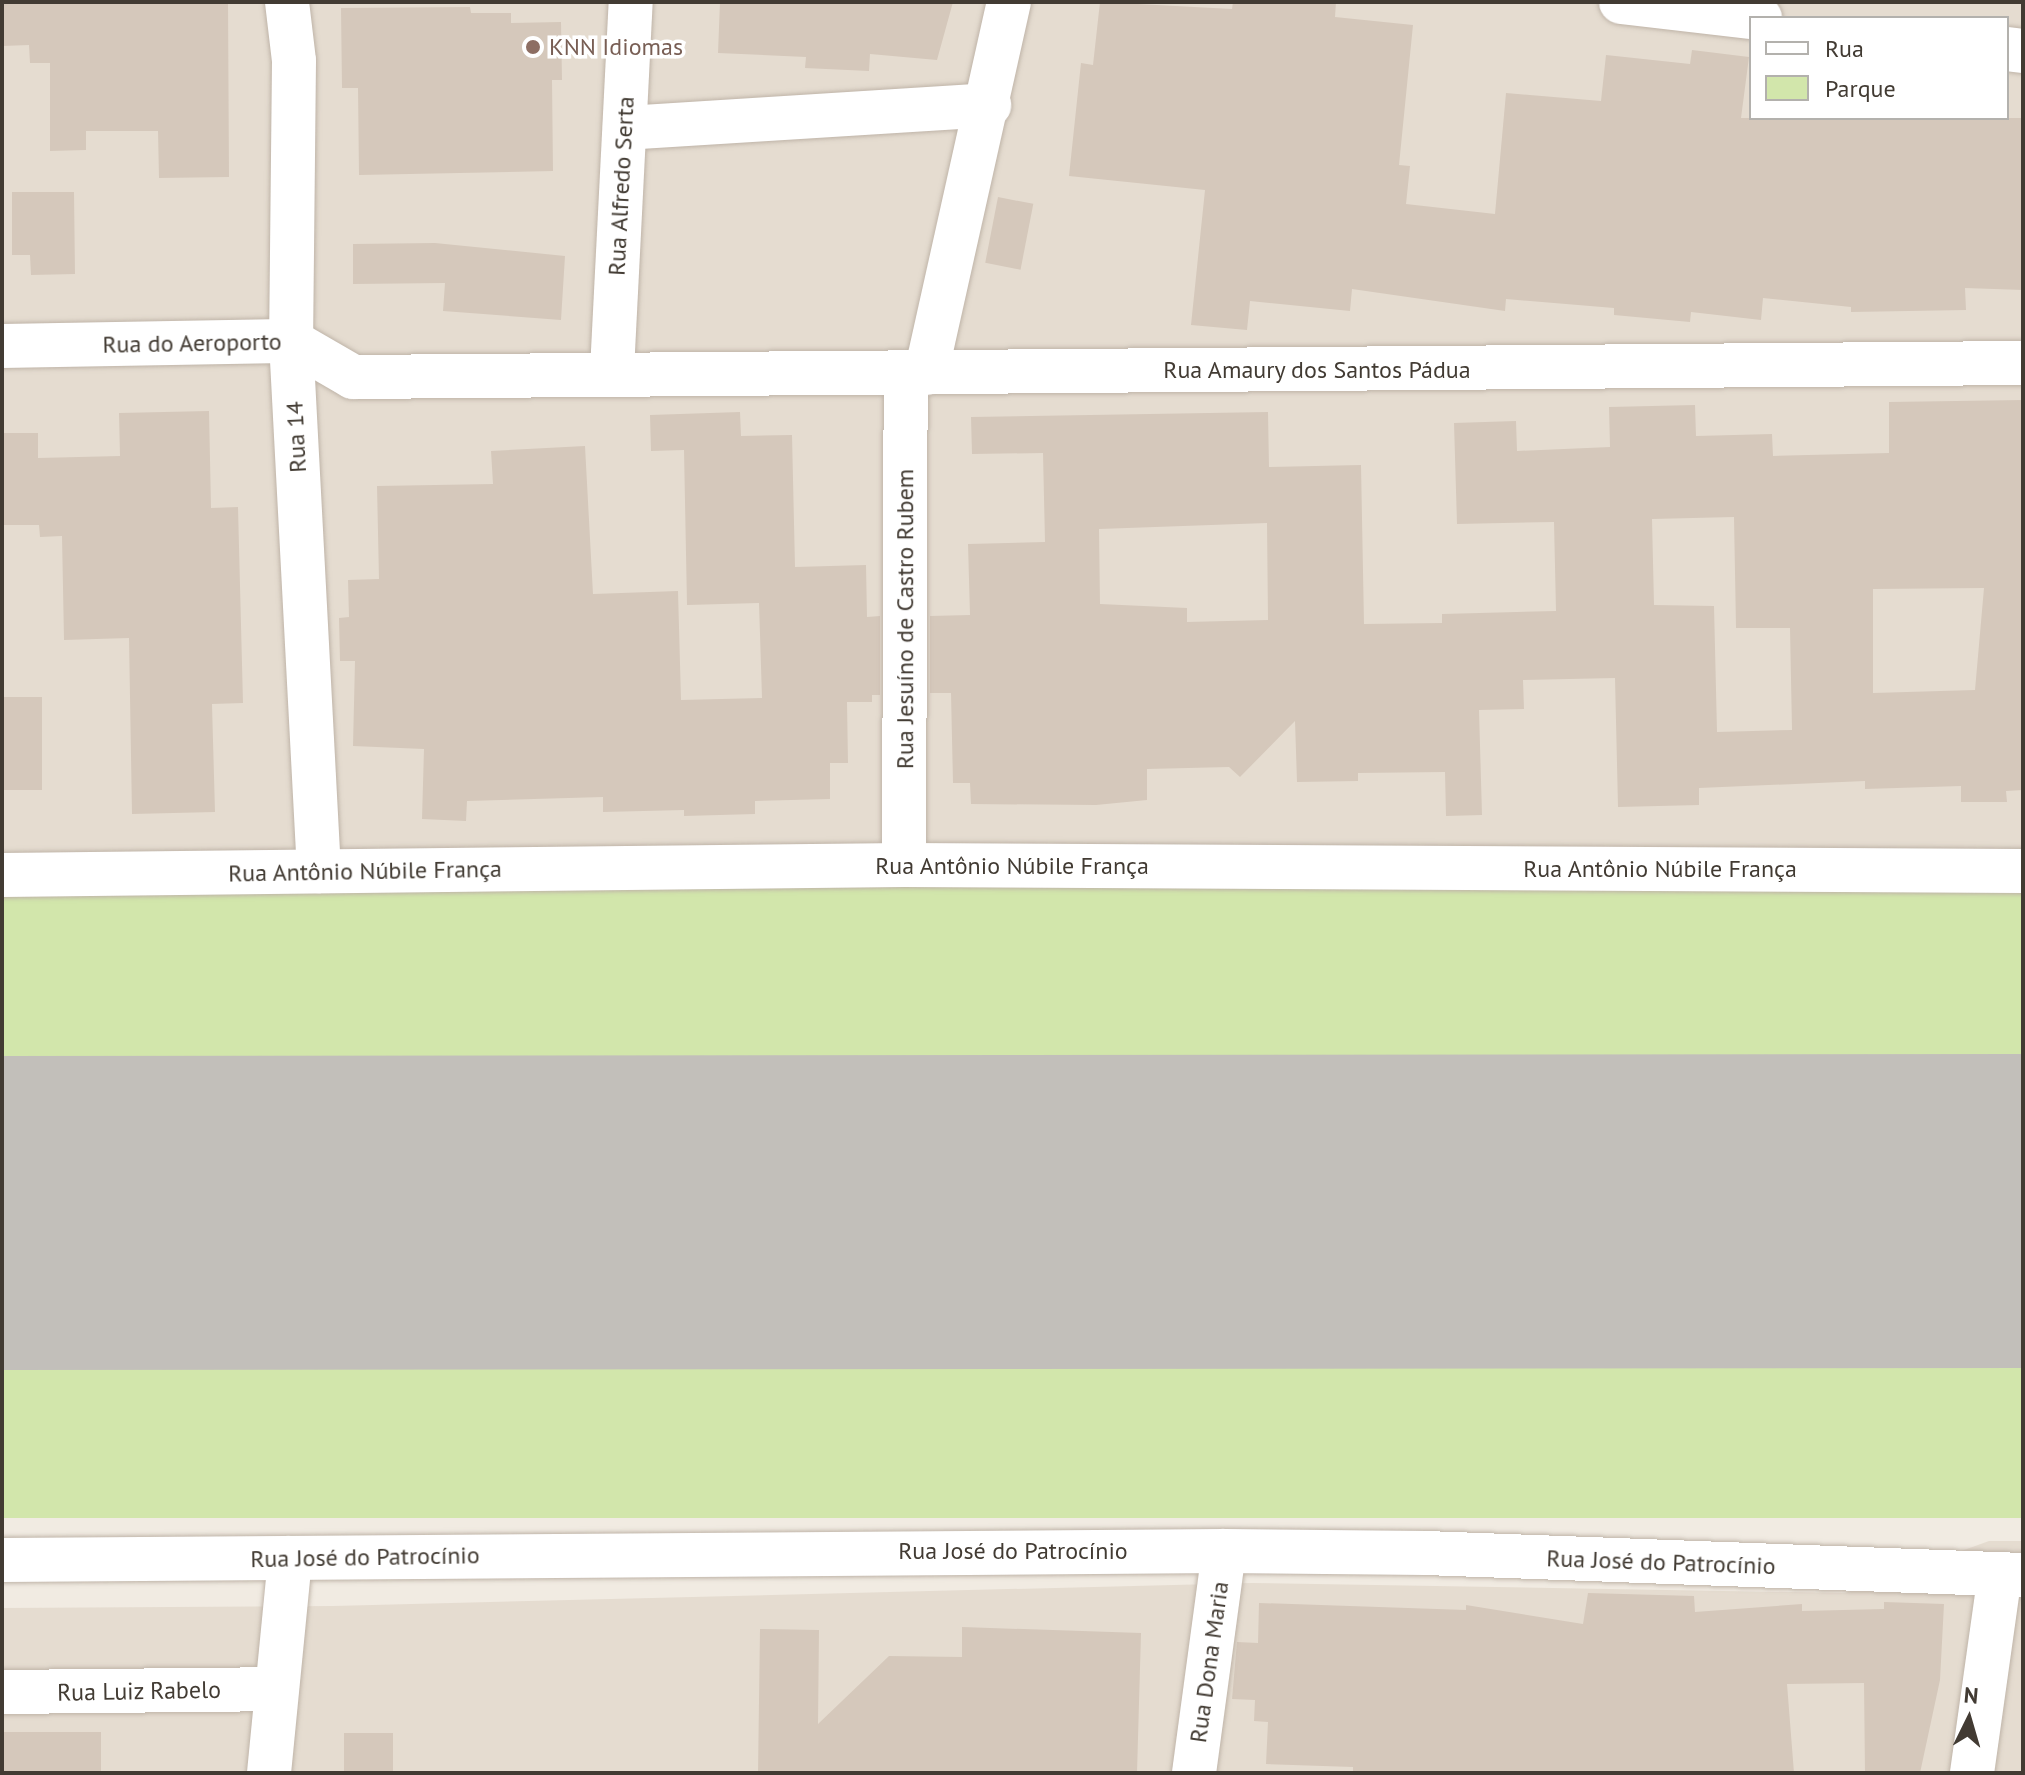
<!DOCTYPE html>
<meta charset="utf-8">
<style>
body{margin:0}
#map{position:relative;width:2025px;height:1775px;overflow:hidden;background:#f1ebe2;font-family:"PT Sans",sans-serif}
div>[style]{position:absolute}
.residential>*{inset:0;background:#e5dcd0}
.green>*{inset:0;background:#d2e6ab;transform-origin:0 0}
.runway>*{height:314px;margin:-157px;padding:0 157px;transform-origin:157px;border-radius:157px;background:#c2bfba}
.building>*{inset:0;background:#d5c8bb;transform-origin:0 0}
.roads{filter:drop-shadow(0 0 2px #bfb4a8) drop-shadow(0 0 2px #bfb4a8)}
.minor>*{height:44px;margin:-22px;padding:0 22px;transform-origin:22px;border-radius:22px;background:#fff}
.dots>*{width:22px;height:22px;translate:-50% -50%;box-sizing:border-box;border:4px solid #fff;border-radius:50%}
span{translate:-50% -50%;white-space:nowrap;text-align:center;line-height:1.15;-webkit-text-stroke:7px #fff;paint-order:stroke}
.education-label{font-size:24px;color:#785e54}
.left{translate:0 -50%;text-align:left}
.street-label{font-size:24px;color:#423b33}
.frame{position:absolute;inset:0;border:4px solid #423b33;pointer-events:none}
.legend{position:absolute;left:1749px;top:16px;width:260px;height:104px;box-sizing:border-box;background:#fff;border:2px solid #b3b1ad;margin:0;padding:10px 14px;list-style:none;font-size:24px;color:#423b33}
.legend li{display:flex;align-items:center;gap:16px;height:40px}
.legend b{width:40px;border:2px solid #b3b1ad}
.north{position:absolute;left:1929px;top:1679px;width:80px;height:80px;-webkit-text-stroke:6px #fff;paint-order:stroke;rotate:5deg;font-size:22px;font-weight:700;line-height:32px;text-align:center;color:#423b33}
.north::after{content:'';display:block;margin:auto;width:28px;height:36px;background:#423b33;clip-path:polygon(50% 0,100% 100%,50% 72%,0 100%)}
</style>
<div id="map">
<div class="residential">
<i style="clip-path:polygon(evenodd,2px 2px,2023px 2px,2023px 887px,2px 902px,2px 2px,1751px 18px,2007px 18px,2007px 118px,1751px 118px,1751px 18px)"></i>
<i style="clip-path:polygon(1989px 1541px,2023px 1541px,2023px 1773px,2px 1773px,2px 1608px,333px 1606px,1252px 1583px,1845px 1593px)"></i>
</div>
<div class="green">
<i style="left:2023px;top:887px;width:247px;height:2021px;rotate:90deg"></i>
<i style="left:2023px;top:1292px;width:226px;height:2021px;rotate:90deg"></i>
</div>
<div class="runway">
<i style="left:2px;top:1213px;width:2021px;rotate:-0.06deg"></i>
</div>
<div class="building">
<i style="clip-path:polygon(2px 2px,228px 2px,229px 177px,159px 178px,158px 131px,86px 131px,86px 150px,50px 151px,50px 63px,30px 63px,29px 45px,2px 46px)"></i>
<i style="clip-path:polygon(720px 2px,953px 2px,937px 60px,870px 54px,869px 71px,805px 68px,806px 57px,718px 53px)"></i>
<i style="clip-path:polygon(1100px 2px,1232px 9px,1233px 2px,1336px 2px,1335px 17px,1413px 25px,1399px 165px,1410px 166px,1406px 204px,1495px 214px,1506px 93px,1601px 101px,1606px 55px,1690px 64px,1692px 50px,1749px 57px,1741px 118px,2023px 118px,2023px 290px,1965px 288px,1966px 310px,1851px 312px,1851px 307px,1763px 298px,1761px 320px,1691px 312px,1690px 322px,1614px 315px,1614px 308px,1506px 299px,1505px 311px,1352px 289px,1350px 311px,1250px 301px,1247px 330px,1191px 325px,1205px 190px,1069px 176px,1081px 63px,1093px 65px)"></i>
<i style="clip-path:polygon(470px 7px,471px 13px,511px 13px,511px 23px,561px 22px,562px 80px,552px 80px,553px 171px,359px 175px,358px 88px,342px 88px,341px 8px)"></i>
<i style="clip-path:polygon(12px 192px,74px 192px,75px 274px,31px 275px,30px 255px,12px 255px)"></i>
<i style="left:998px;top:197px;width:36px;height:67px;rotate:11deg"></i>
<i style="clip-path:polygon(435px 243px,565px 256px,561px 320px,443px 311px,445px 283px,353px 284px,353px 244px)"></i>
<i style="clip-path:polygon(evenodd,2023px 400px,2023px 790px,2006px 791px,2007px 802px,1961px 802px,1961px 786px,1865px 789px,1865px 781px,1699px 788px,1699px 805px,1618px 807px,1615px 678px,1523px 680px,1524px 709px,1479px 710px,1482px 815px,1446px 816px,1445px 772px,1358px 773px,1358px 781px,1297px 782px,1295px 721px,1240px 777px,1229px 767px,1147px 769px,1147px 800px,1096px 805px,971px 804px,970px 783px,953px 783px,951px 693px,930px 693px,930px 616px,970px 615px,968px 544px,1045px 542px,1043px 453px,972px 454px,971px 417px,1268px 412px,1269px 467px,1361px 465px,1364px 624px,1442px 623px,1442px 614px,1556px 611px,1554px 522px,1457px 524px,1454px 423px,1516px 421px,1517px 451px,1610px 447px,1609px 407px,1695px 405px,1696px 436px,1772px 434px,1773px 456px,1889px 453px,1889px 402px,2023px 400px,1734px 517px,1736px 628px,1790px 628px,1792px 730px,1717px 732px,1714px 606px,1654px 605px,1652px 519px,1734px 517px,2023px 400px,1267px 523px,1268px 620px,1187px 622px,1187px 608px,1100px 604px,1099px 529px,1267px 523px,2023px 400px,1984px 588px,1975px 690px,1873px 693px,1873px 589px,1984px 588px)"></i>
<i style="clip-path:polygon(209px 411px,211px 508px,238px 507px,243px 703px,212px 704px,215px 812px,132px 814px,129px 638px,64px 640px,62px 536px,40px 537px,39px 525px,2px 525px,2px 433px,38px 433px,38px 458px,120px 456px,119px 413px)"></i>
<i style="clip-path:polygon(740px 412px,741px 436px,792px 435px,795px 567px,866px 565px,867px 617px,880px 616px,880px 695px,872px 695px,872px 702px,847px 702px,848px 763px,830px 763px,830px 799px,755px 801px,755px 814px,684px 816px,684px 810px,603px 812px,603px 797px,467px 801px,466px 821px,422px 819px,424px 749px,353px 746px,355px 661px,340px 661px,339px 618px,349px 617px,348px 580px,379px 579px,377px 486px,493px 484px,491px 451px,585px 446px,593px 594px,678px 591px,681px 700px,762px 698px,759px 603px,687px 605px,684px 450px,651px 451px,650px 415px)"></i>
<i style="left:2px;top:697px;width:40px;height:93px"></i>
<i style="clip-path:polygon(1588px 1593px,1694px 1596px,1695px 1612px,1802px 1604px,1802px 1611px,1884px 1609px,1884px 1602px,1944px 1604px,1940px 1680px,1920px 1773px,1865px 1773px,1864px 1683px,1787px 1684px,1794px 1773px,1353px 1773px,1353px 1767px,1266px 1764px,1268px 1722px,1254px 1721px,1255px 1700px,1232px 1699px,1237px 1642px,1258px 1643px,1259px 1603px,1466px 1610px,1466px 1605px,1583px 1624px)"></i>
<i style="clip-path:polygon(962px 1627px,1141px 1633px,1137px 1773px,758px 1773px,760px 1629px,819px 1630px,818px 1724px,889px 1656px,962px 1657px)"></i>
<i style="left:2px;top:1732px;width:99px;height:41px"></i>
<i style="left:344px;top:1733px;width:49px;height:40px"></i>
</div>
<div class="roads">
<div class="minor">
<i style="left:287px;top:2px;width:59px;rotate:83.2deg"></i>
<i style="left:294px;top:61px;width:280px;rotate:90.6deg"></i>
<i style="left:291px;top:341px;width:531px;rotate:86.98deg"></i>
<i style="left:1621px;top:2px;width:140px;rotate:6.6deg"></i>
<i style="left:2007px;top:49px;width:16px;rotate:7deg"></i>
<i style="left:625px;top:128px;width:365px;rotate:-3.6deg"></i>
<i style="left:2px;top:346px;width:289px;rotate:-1deg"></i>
<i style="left:291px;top:341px;width:72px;rotate:30.1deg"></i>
<i style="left:353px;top:377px;width:1670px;rotate:-0.48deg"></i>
<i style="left:612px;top:371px;width:369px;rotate:-87.1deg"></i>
<i style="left:926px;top:373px;width:380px;rotate:-77.4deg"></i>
<i style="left:904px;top:865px;width:492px;rotate:-89.8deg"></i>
<i style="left:2px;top:875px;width:902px;rotate:-0.64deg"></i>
<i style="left:904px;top:865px;width:1119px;rotate:0.31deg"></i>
<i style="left:2px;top:1560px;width:1222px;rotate:-0.42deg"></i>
<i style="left:1224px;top:1551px;width:202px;rotate:0.6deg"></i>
<i style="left:1426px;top:1553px;width:597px;rotate:2.11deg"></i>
<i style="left:2px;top:1692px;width:274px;rotate:-0.6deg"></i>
<i style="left:269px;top:1773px;width:216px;rotate:-84.4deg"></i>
<i style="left:1194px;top:1773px;width:224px;rotate:-82.3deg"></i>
<i style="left:1972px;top:1773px;width:200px;rotate:-82deg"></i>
</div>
</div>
<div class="dots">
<i style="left:533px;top:47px;background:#8d6e63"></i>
</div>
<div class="education-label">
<span class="left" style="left:549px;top:47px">KNN Idiomas</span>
</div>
<div class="street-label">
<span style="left:621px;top:186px;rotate:-87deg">Rua Alfredo Serta</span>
<span style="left:192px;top:343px;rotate:-1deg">Rua do Aeroporto</span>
<span style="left:1317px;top:370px">Rua Amaury dos Santos Pádua</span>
<span style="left:296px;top:437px;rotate:-93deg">Rua 14</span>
<span style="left:905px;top:619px;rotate:-90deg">Rua Jesuíno de Castro Rubem</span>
<span style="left:1012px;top:866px">Rua Antônio Núbile França</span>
<span style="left:1660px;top:869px">Rua Antônio Núbile França</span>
<span style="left:365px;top:871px;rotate:-1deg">Rua Antônio Núbile França</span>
<span style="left:1013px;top:1551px">Rua José do Patrocínio</span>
<span style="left:365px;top:1557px;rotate:-1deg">Rua José do Patrocínio</span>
<span style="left:1661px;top:1562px;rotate:2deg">Rua José do Patrocínio</span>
<span style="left:1209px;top:1662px;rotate:-82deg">Rua Dona Maria</span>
<span style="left:139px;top:1691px;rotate:-1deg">Rua Luiz Rabelo</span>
</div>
<div class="frame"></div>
<ul class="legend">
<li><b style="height:10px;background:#fff"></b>Rua</li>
<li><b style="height:22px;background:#d2e6ab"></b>Parque</li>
</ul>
<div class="north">N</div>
</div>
